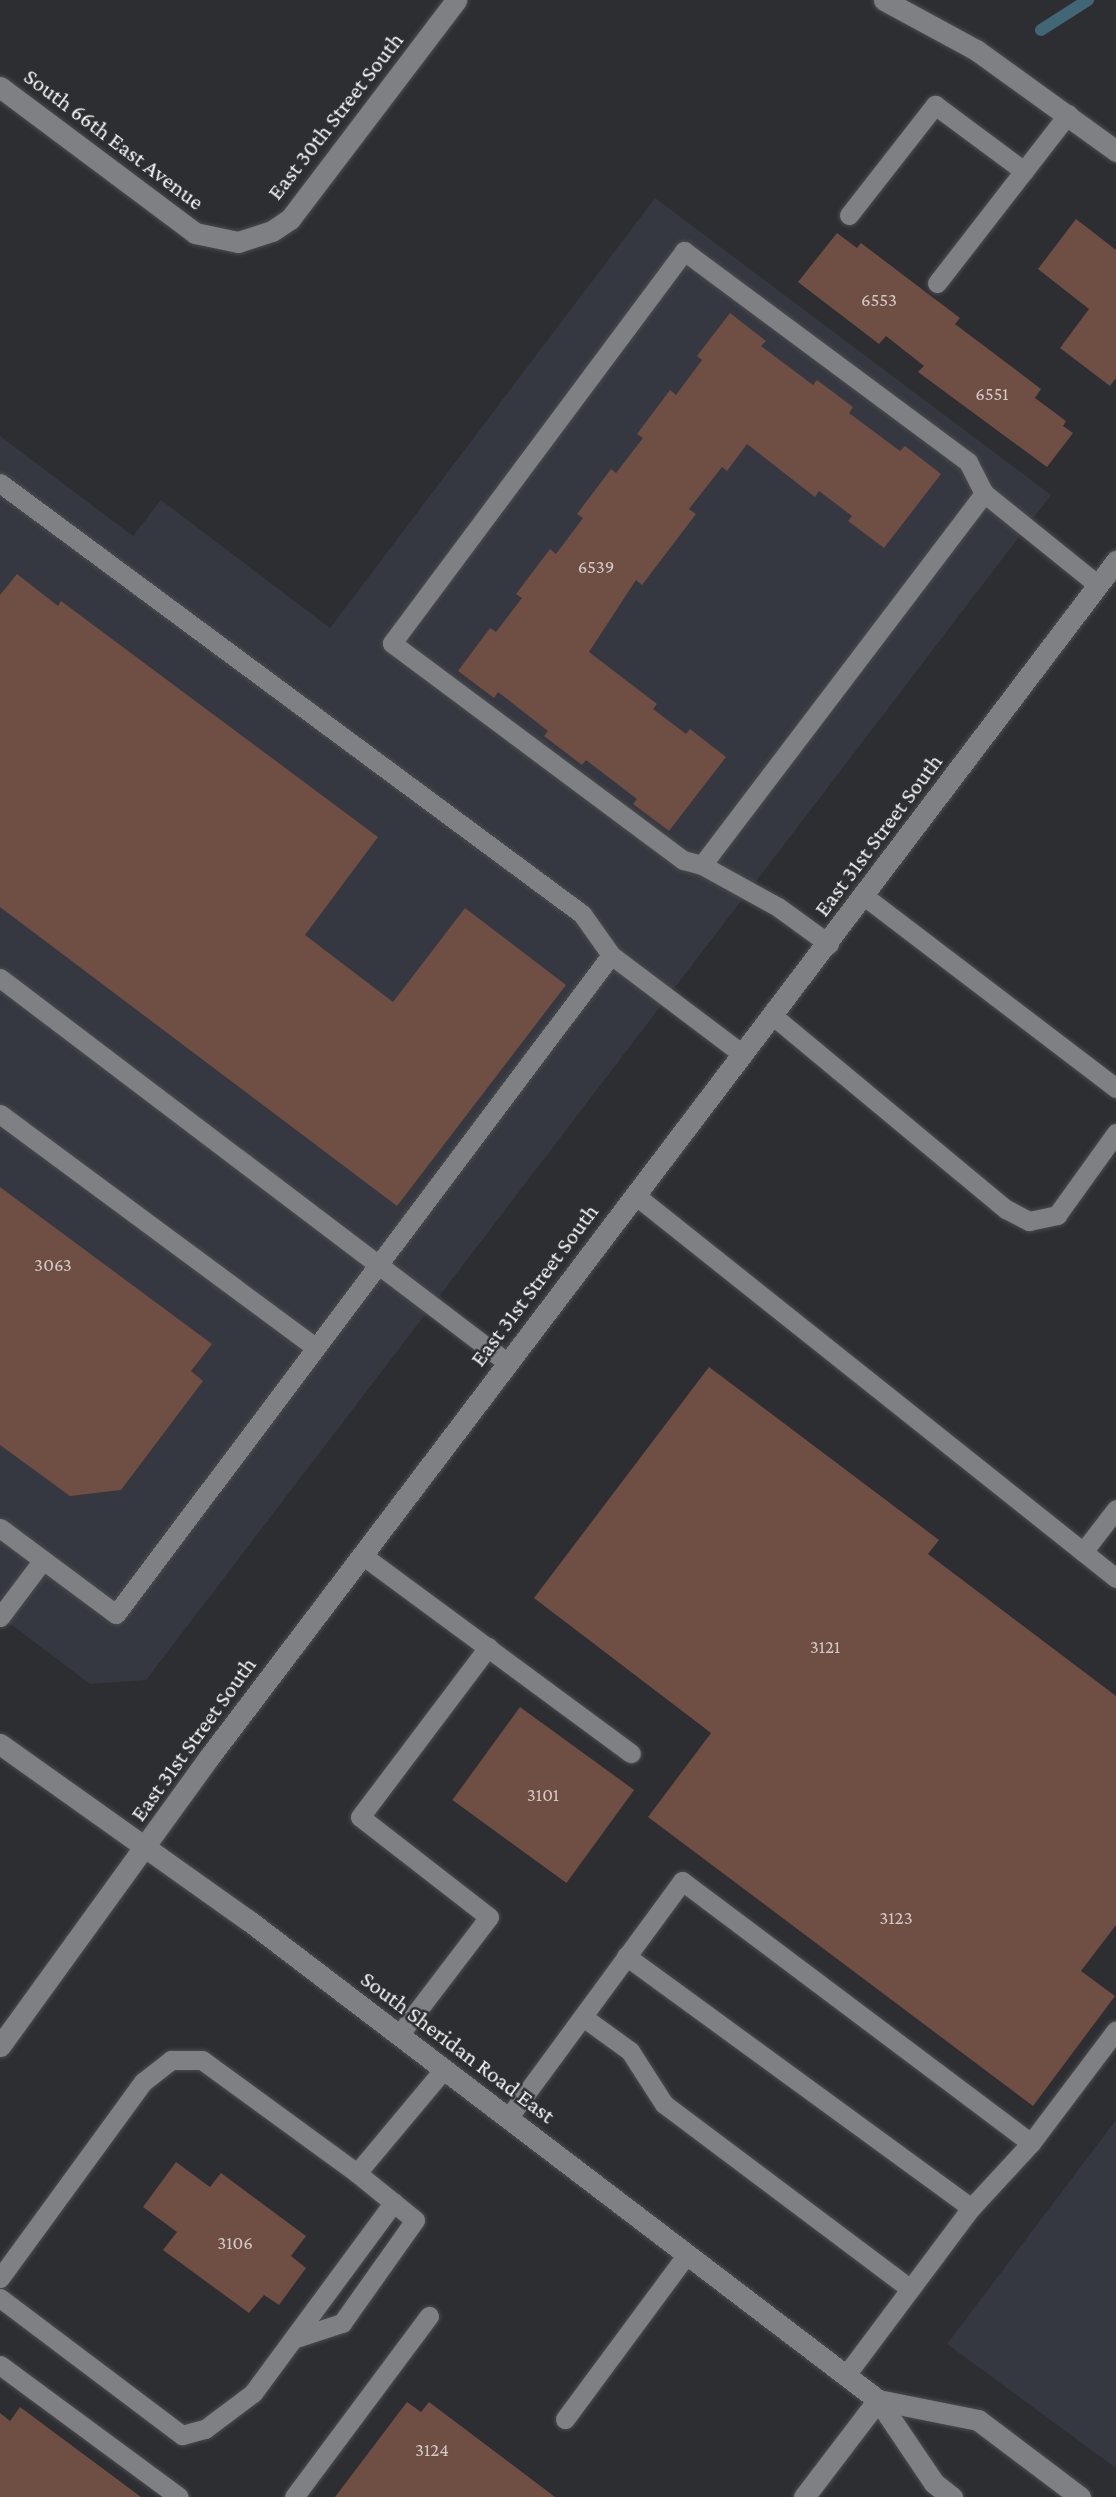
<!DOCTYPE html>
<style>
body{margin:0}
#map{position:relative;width:1116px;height:2497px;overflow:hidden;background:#2d2e31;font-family:"Crimson Pro",serif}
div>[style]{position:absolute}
.built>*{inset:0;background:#353840}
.stream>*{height:12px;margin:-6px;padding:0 6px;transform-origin:6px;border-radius:6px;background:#416675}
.building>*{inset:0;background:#6f4e43;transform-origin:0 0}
.roads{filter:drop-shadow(0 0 2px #4b4b4e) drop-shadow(0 0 2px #4b4b4e)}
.lane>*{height:19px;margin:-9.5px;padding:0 9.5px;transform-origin:9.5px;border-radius:9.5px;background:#7f8083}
.street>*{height:21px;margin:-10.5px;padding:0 10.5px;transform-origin:10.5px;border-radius:10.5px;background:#7f8083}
.secondary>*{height:21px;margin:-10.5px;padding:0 10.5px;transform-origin:10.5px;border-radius:10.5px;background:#7f8083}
span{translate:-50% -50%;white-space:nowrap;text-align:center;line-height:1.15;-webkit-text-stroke:5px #2d2e31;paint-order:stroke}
.number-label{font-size:19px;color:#d2cac8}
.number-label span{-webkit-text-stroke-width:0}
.street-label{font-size:23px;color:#f3f3f5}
</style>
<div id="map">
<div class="built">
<i style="clip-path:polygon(655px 198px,1051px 495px,146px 1680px,90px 1684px,0 1616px,0 436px,133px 536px,161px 500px,330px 628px)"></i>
<i style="clip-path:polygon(1116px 2120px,1116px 2468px,947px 2344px)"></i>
</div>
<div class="stream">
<i style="left:1041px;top:30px;width:56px;rotate:-32.6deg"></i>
</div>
<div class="building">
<i style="clip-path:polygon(1076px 219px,1116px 250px,1116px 378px,1110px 386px,1060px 348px,1089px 309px,1038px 269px)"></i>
<i style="clip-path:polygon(837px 233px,857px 248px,861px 243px,960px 318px,955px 324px,1041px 389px,1035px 398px,1066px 421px,1063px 426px,1073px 433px,1047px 467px,918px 372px,924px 366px,886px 336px,879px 344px,798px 282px)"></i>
<i style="clip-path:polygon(730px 313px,766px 341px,761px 346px,813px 385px,817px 380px,853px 407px,849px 413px,900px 451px,905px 446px,941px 474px,884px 548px,848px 521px,852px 516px,819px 491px,815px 497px,747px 444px,727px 471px,722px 467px,689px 509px,696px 514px,642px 585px,636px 580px,589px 652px,657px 704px,653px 709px,686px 734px,690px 729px,726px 757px,669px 831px,633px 804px,637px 799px,586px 760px,582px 765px,544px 736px,548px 731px,498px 692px,494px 698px,458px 671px,490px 628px,496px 632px,522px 598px,516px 594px,550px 549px,556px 554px,583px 518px,577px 514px,611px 469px,616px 473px,643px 438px,637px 434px,670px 390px,676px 395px,702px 360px,697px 356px)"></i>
<i style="clip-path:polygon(17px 574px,58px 606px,61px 601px,378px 837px,305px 935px,393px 1002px,465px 908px,566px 985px,397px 1206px,0 907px,0 595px)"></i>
<i style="clip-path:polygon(0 1187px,212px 1344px,191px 1371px,203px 1381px,121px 1490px,70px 1496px,0 1445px)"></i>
<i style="clip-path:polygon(709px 1367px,939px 1540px,928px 1554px,1116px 1696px,1116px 1925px,1081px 1971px,1115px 1996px,1033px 2106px,648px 1817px,711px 1733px,534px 1598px)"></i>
<i style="left:520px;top:1707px;width:141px;height:115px;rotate:36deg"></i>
<i style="clip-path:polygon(176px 2162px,210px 2187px,221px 2173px,306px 2236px,291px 2256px,306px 2268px,279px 2305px,264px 2295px,249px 2313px,163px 2250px,177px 2232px,143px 2207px)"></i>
<i style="clip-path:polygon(407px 2402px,421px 2412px,429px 2402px,555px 2497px,335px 2497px)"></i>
<i style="clip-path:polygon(20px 2407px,141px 2497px,0 2497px,0 2413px,10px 2421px)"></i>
</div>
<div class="roads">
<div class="lane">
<i style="left:849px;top:215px;width:140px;rotate:-52deg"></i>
<i style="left:935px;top:105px;width:111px;rotate:36.6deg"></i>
<i style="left:937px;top:283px;width:214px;rotate:-52.2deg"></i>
<i style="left:0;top:483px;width:724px;rotate:36.52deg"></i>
<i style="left:582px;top:914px;width:50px;rotate:54.7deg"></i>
<i style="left:611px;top:955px;width:163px;rotate:37deg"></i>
<i style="left:702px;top:865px;width:20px;rotate:-165deg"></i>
<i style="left:683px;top:860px;width:363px;rotate:-143.3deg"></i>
<i style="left:392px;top:643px;width:489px;rotate:-53.3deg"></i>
<i style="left:684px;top:251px;width:354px;rotate:36.6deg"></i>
<i style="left:968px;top:462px;width:35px;rotate:63deg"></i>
<i style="left:864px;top:896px;width:317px;rotate:37.3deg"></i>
<i style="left:829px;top:944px;width:63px;rotate:-144deg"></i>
<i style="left:778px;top:907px;width:87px;rotate:-151.1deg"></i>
<i style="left:702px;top:865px;width:467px;rotate:-52.8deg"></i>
<i style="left:984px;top:493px;width:146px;rotate:38.9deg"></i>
<i style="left:0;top:978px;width:637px;rotate:37.16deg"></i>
<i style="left:772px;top:1015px;width:304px;rotate:39.7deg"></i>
<i style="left:1006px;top:1209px;width:26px;rotate:28deg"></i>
<i style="left:1029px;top:1221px;width:29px;rotate:-12deg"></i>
<i style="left:1057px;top:1215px;width:101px;rotate:-54.3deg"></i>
<i style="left:0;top:1114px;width:392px;rotate:36.5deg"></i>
<i style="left:635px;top:1195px;width:615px;rotate:38.53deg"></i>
<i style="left:0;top:1528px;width:144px;rotate:36.6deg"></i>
<i style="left:116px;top:1614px;width:824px;rotate:-53.09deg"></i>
<i style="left:1083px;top:1552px;width:54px;rotate:-52.5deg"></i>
<i style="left:362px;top:1555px;width:334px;rotate:36.4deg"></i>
<i style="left:0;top:1617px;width:71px;rotate:-53deg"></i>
<i style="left:626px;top:1956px;width:427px;rotate:36.1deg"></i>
<i style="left:583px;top:2017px;width:58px;rotate:35.9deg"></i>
<i style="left:630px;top:2051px;width:63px;rotate:57.3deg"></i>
<i style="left:664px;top:2104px;width:308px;rotate:36.9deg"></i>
<i style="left:399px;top:2035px;width:148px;rotate:-52.7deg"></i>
<i style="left:489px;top:1917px;width:163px;rotate:-142.2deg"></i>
<i style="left:360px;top:1817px;width:213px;rotate:-53deg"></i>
<i style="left:508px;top:2118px;width:294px;rotate:-53.7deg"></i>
<i style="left:682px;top:1881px;width:436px;rotate:36.9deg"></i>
<i style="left:0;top:2278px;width:243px;rotate:-53.9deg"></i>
<i style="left:143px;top:2082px;width:36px;rotate:-38deg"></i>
<i style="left:171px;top:2060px;width:31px"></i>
<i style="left:202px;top:2060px;width:192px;rotate:36.1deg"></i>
<i style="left:357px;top:2173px;width:136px;rotate:-50.1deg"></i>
<i style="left:0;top:2298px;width:228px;rotate:37deg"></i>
<i style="left:182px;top:2435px;width:24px;rotate:-15deg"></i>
<i style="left:205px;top:2429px;width:60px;rotate:-36.9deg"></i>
<i style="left:253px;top:2393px;width:237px;rotate:-53.6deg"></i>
<i style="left:293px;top:2339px;width:52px;rotate:-18.1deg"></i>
<i style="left:342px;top:2323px;width:126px;rotate:-54.7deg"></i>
<i style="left:415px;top:2220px;width:75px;rotate:-141deg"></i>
<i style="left:0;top:2365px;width:222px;rotate:36.4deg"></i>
<i style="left:846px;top:2375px;width:209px;rotate:-53.2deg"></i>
<i style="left:971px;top:2208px;width:88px;rotate:-47.3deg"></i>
<i style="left:1031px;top:2143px;width:141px;rotate:-53deg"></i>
<i style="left:565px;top:2419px;width:205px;rotate:-53.5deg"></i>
<i style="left:294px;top:2497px;width:226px;rotate:-53.3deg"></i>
</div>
<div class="street">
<i style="left:884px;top:0;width:105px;rotate:28.5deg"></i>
<i style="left:976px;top:50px;width:173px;rotate:35.8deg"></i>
<i style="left:0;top:87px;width:244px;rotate:36.8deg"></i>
<i style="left:195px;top:233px;width:44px;rotate:11.8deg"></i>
<i style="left:238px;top:242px;width:36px;rotate:-18deg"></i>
<i style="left:272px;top:231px;width:22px;rotate:-34deg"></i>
<i style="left:290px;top:219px;width:275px;rotate:-52.8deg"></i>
<i style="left:804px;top:2497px;width:122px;rotate:-52.7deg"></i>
</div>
<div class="secondary">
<i style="left:0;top:1744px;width:304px;rotate:35.4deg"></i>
<i style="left:248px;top:1920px;width:792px;rotate:37.3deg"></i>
<i style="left:878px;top:2400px;width:100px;rotate:56deg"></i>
<i style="left:934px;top:2483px;width:23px;rotate:38deg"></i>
<i style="left:0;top:2046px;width:358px;rotate:-54.1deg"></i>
<i style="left:210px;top:1756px;width:1500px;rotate:-52.83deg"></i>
<i style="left:878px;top:2400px;width:102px;rotate:11.3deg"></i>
<i style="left:978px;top:2420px;width:128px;rotate:37deg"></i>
</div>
</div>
<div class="number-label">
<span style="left:879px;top:300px">6553</span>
<span style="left:992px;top:394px">6551</span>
<span style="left:596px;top:567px">6539</span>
<span style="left:53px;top:1265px">3063</span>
<span style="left:825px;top:1647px">3121</span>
<span style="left:543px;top:1795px">3101</span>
<span style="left:896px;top:1918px">3123</span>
<span style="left:235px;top:2243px">3106</span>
<span style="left:432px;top:2450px">3124</span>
</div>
<div class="street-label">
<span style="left:335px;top:116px;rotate:-52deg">East 30th Street South</span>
<span style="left:114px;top:139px;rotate:37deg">South 66th East Avenue</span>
<span style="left:878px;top:835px;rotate:-53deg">East 31st Street South</span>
<span style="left:534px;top:1285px;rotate:-53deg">East 31st Street South</span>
<span style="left:193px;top:1739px;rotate:-54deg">East 31st Street South</span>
<span style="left:458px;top:2047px;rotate:37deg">South Sheridan Road East</span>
</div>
</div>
